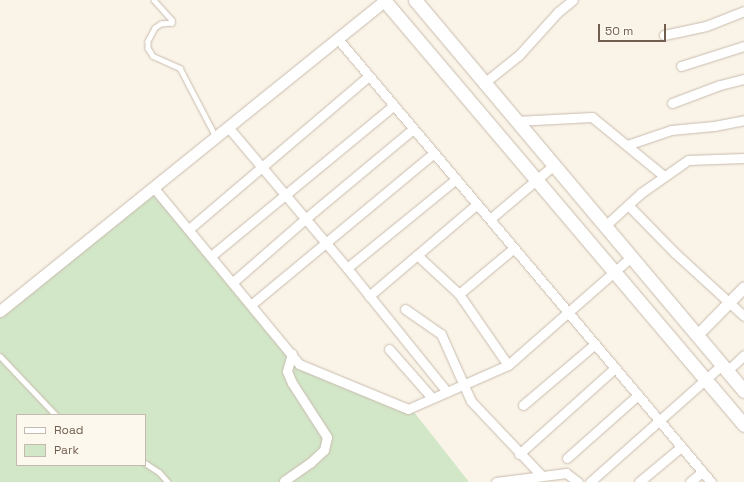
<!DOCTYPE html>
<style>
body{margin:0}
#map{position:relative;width:744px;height:482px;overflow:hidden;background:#faf4e8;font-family:"Space Grotesk",sans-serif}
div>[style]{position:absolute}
.green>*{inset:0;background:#d2e6c8}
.roads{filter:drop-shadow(0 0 1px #c8bbad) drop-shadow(0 0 1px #c8bbad)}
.service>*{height:4.5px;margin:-2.25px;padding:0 2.25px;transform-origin:2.25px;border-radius:2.25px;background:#fff}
.minor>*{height:9px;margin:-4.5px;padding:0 4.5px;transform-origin:4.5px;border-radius:4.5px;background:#fff}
.tertiary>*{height:11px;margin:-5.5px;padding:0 5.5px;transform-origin:5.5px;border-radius:5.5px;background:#fff}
.secondary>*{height:13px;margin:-6.5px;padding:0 6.5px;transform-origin:6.5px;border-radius:6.5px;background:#fff}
span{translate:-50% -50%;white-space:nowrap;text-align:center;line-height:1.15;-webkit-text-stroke:3px #fdf8ee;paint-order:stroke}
.legend{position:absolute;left:16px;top:414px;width:130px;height:52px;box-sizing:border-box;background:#fdf8ee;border:1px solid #c5baae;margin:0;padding:5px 7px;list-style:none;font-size:12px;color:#715e4f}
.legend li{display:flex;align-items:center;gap:8px;height:20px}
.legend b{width:20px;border:1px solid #c5baae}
.scale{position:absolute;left:598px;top:24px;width:68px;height:18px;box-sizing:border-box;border:2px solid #715e4f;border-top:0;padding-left:5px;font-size:12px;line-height:14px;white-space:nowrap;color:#715e4f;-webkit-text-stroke:3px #fdf8ee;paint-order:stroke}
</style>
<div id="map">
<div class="green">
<i style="clip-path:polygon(evenodd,150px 190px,297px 367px,414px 412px,469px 482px,0 482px,0 312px,150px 190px,17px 415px,145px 415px,145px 465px,17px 465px,17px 415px)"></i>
</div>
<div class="roads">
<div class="service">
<i style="left:154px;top:0;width:27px;rotate:48deg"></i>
<i style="left:172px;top:20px;width:3px;rotate:90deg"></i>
<i style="left:172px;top:23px;width:11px;rotate:175deg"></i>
<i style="left:161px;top:24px;width:7px;rotate:146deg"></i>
<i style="left:155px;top:28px;width:15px;rotate:118deg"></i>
<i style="left:148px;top:41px;width:7px;rotate:90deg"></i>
<i style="left:148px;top:48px;width:9px;rotate:58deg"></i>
<i style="left:153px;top:56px;width:30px;rotate:24deg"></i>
<i style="left:180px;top:68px;width:78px;rotate:62.4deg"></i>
<i style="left:0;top:356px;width:81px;rotate:46.5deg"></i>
<i style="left:145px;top:463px;width:17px;rotate:33deg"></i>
<i style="left:159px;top:472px;width:13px;rotate:48deg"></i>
</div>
<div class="minor">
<i style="left:664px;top:35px;width:43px;rotate:-12.1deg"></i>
<i style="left:706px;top:26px;width:41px;rotate:-21.5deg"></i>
<i style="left:338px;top:39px;width:579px;rotate:49.9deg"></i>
<i style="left:681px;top:66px;width:66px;rotate:-17.6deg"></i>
<i style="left:484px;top:83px;width:45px;rotate:-38.7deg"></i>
<i style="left:519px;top:55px;width:58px;rotate:-47.8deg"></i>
<i style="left:558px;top:12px;width:19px;rotate:-39deg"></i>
<i style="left:672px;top:103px;width:51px;rotate:-20.6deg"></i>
<i style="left:720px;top:85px;width:25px;rotate:-14deg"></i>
<i style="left:516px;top:121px;width:76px;rotate:-3deg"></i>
<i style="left:592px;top:117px;width:93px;rotate:39.3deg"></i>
<i style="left:228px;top:127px;width:185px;rotate:49.8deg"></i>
<i style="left:347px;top:268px;width:159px;rotate:51.1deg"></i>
<i style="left:627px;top:145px;width:46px;rotate:-18.8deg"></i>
<i style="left:671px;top:130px;width:43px;rotate:-5.3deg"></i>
<i style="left:714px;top:126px;width:31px;rotate:-11deg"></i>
<i style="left:154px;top:188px;width:228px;rotate:50.5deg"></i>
<i style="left:299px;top:364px;width:118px;rotate:22.4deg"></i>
<i style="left:408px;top:409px;width:109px;rotate:-23.7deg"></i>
<i style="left:508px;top:365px;width:164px;rotate:-41.3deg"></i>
<i style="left:628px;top:205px;width:67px;rotate:45.6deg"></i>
<i style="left:675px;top:253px;width:93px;rotate:42.4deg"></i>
<i style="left:490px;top:219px;width:84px;rotate:-40.2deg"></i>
<i style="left:605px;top:226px;width:49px;rotate:-42.5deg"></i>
<i style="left:641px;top:193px;width:57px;rotate:-35.1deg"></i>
<i style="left:688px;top:160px;width:56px;rotate:-2deg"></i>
<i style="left:189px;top:229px;width:236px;rotate:-40.4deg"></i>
<i style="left:417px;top:255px;width:57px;rotate:42.9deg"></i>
<i style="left:459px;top:294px;width:86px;rotate:55.4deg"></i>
<i style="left:211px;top:256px;width:237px;rotate:-39.5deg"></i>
<i style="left:347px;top:268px;width:141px;rotate:-39.2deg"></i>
<i style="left:233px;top:282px;width:96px;rotate:-41.2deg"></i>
<i style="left:305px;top:219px;width:141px;rotate:-39.8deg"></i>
<i style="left:459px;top:294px;width:72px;rotate:-39.9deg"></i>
<i style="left:369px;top:296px;width:142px;rotate:-40.4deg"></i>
<i style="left:252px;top:304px;width:236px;rotate:-39.7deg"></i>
<i style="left:405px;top:309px;width:44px;rotate:34.8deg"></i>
<i style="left:441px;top:334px;width:73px;rotate:65.9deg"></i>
<i style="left:471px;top:401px;width:102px;rotate:46.6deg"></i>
<i style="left:389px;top:349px;width:65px;rotate:48.7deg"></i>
<i style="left:727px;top:371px;width:23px;rotate:-43deg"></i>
<i style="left:523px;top:405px;width:94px;rotate:-40.3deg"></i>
<i style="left:519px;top:454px;width:129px;rotate:-41.9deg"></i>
<i style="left:567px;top:458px;width:95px;rotate:-41.6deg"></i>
<i style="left:284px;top:481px;width:32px;rotate:-35deg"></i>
<i style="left:310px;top:463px;width:19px;rotate:-43deg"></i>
<i style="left:324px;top:450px;width:13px;rotate:-77deg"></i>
<i style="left:327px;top:437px;width:64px;rotate:-122.9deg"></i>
<i style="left:292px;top:383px;width:13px;rotate:-113deg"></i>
<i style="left:287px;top:371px;width:18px;rotate:-74deg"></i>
<i style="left:496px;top:482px;width:71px;rotate:-7.3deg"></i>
<i style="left:566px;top:473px;width:15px;rotate:37deg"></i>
<i style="left:590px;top:482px;width:176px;rotate:-41.6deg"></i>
<i style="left:639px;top:482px;width:55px;rotate:-39.8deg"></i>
<i style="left:690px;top:482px;width:16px;rotate:-40deg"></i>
</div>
<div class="tertiary">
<i style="left:0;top:311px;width:496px;rotate:-38.9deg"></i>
<i style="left:697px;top:335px;width:67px;rotate:-45.6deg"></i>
</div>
<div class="secondary">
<i style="left:384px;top:0;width:557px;rotate:49.73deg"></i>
<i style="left:415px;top:0;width:511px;rotate:49.92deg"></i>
</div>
</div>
<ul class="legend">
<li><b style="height:5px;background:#fff"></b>Road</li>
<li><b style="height:11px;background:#d2e6c8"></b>Park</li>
</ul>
<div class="scale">50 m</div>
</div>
